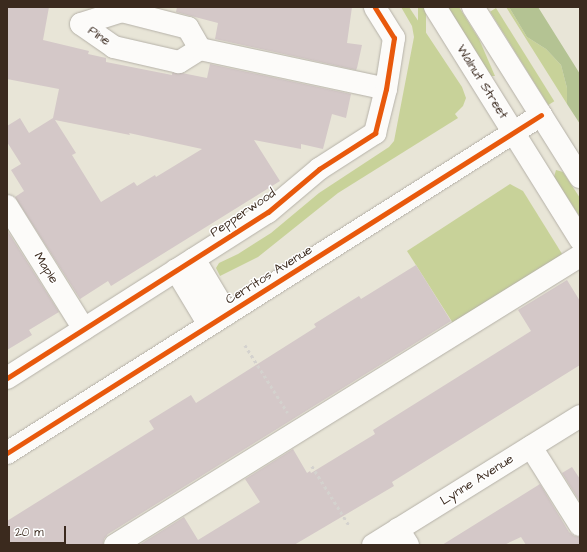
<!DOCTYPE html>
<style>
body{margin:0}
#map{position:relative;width:587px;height:552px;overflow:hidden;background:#e8e5d7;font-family:"Architects Daughter",sans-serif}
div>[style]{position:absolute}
.green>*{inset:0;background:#c8d299;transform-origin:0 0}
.forest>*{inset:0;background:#b4c393}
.building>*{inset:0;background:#d4c8c8}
.path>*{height:2.5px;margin-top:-1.25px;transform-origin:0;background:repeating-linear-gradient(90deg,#d4d2ce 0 3px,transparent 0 6px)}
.roads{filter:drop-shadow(0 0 1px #b5b1a8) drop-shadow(0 0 1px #b5b1a8)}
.minor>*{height:22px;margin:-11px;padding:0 11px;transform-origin:11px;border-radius:11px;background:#fcfbf9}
.cycleway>*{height:5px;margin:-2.5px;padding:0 2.5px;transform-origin:2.5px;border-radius:2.5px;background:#e8590c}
span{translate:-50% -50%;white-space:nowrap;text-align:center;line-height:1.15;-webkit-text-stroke:3px #fff;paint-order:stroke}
.street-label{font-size:13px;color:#3b2a1e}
.frame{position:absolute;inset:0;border:8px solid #3b2a1e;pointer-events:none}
.scale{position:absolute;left:8px;top:526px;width:58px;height:18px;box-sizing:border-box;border:2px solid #3b2a1e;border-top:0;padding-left:5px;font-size:12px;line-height:14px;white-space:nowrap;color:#3b2a1e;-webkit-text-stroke:3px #fff;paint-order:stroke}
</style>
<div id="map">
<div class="green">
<i style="clip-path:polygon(401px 7px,409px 7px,462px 87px,466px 98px,463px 106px,455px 114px,458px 118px,338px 193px,258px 257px,220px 276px,216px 268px,219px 263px,238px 254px,271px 233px,319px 193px,389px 147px,394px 141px,414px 37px,412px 26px)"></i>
<i style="left:418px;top:7px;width:8px;height:91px"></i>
<i style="clip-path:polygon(448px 7px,459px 7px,479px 39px,495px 76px,491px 76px)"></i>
<i style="clip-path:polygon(506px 7px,509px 7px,527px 37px,546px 49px,561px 65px,567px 88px,567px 104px)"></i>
<i style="left:496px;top:8px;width:110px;height:7px;rotate:58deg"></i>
<i style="clip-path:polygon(556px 170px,563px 172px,580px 198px,580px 217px,554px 177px)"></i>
<i style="clip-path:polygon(510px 184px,523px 191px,564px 257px,456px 328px,407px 251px)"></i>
</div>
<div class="forest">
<i style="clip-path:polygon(509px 7px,538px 7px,580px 74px,580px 124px,567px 104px,567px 88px,561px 65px,546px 49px,527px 37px)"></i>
</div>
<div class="building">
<i style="clip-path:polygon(evenodd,7px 7px,49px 7px,43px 40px,89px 51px,88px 54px,106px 58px,106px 62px,172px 75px,172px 73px,182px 73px,207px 78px,210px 64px,351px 94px,346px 118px,332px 114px,323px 149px,301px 144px,301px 149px,254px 140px,280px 181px,111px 286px,108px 281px,80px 299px,15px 197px,24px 191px,11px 170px,21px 164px,7px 142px,7px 126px,20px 118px,29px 133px,53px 118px,59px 89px,7px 79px,7px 7px,55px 120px,130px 135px,129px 133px,202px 149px,156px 177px,155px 175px,137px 186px,134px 182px,101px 202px,72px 155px,76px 153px,55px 120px)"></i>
<i style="clip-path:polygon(177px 7px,352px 7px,347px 43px,362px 45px,357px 68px,356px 70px,215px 39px,218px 23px,176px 12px)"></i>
<i style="clip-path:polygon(7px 230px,59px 312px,29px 330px,32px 335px,7px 350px)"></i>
<i style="clip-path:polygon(416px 265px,451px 321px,108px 534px,104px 539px,103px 545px,7px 545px,7px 521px,154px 429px,149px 421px,191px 395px,196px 403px,316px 327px,314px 324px,359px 296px,361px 299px)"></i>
<i style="clip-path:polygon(567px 280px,580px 301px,580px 365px,392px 482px,394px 486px,294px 545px,139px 545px,184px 517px,198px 540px,260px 502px,245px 479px,293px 449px,307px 473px,310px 471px,311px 473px,375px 434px,373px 430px,531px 331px,518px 310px)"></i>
<i style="clip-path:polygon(572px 467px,580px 479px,580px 502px,562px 473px)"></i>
<i style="clip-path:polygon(540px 484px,569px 532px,574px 536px,580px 537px,580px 545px,526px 545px,521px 537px,504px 545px,442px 545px)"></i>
</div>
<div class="path">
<i style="left:245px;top:345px;width:80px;rotate:57.7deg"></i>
<i style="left:312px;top:466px;width:70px;rotate:57.9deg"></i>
</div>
<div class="roads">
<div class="minor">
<i style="left:435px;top:7px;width:274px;rotate:58deg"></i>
<i style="left:473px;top:7px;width:201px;rotate:57.8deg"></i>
<i style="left:200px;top:49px;width:25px;rotate:148deg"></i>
<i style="left:179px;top:62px;width:67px;rotate:-167deg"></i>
<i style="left:114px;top:47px;width:40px;rotate:-145.1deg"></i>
<i style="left:81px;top:24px;width:43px;rotate:-17.6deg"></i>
<i style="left:122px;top:11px;width:68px;rotate:14.4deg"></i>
<i style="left:188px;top:28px;width:24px;rotate:60deg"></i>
<i style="left:200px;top:49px;width:190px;rotate:12.1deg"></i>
<i style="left:7px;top:206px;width:145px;rotate:58deg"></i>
<i style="left:194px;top:259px;width:64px;rotate:59deg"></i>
<i style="left:176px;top:270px;width:64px;rotate:59deg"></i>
<i style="left:7px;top:378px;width:309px;rotate:-32.5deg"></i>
<i style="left:268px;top:212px;width:67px;rotate:-40.1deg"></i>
<i style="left:319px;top:169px;width:67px;rotate:-32.7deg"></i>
<i style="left:375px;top:133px;width:45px;rotate:-76deg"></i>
<i style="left:386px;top:89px;width:52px;rotate:-81.1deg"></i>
<i style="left:394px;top:38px;width:36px;rotate:-122deg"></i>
<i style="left:531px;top:447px;width:92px;rotate:57.9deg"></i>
<i style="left:7px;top:453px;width:632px;rotate:-32.33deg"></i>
<i style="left:398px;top:529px;width:19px;rotate:58deg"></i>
<i style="left:115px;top:545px;width:547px;rotate:-31.86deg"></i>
<i style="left:373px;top:545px;width:244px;rotate:-31.9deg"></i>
</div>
</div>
<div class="cycleway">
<i style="left:7px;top:378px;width:309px;rotate:-32.5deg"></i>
<i style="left:268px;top:212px;width:67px;rotate:-40.1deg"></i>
<i style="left:319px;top:169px;width:67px;rotate:-32.7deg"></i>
<i style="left:375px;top:133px;width:45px;rotate:-76deg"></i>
<i style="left:386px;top:89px;width:52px;rotate:-81.1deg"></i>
<i style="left:394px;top:38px;width:36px;rotate:-122deg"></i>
<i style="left:7px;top:453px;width:632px;rotate:-32.33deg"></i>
</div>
<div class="street-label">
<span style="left:99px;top:36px;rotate:34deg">Pine</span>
<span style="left:482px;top:82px;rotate:58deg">Walnut Street</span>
<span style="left:243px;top:213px;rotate:-34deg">Pepperwood</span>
<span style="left:46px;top:268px;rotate:58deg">Maple</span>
<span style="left:269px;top:275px;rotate:-32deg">Cerritos Avenue</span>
<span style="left:477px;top:480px;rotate:-32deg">Lynne Avenue</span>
</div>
<div class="frame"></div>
<div class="scale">20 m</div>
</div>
